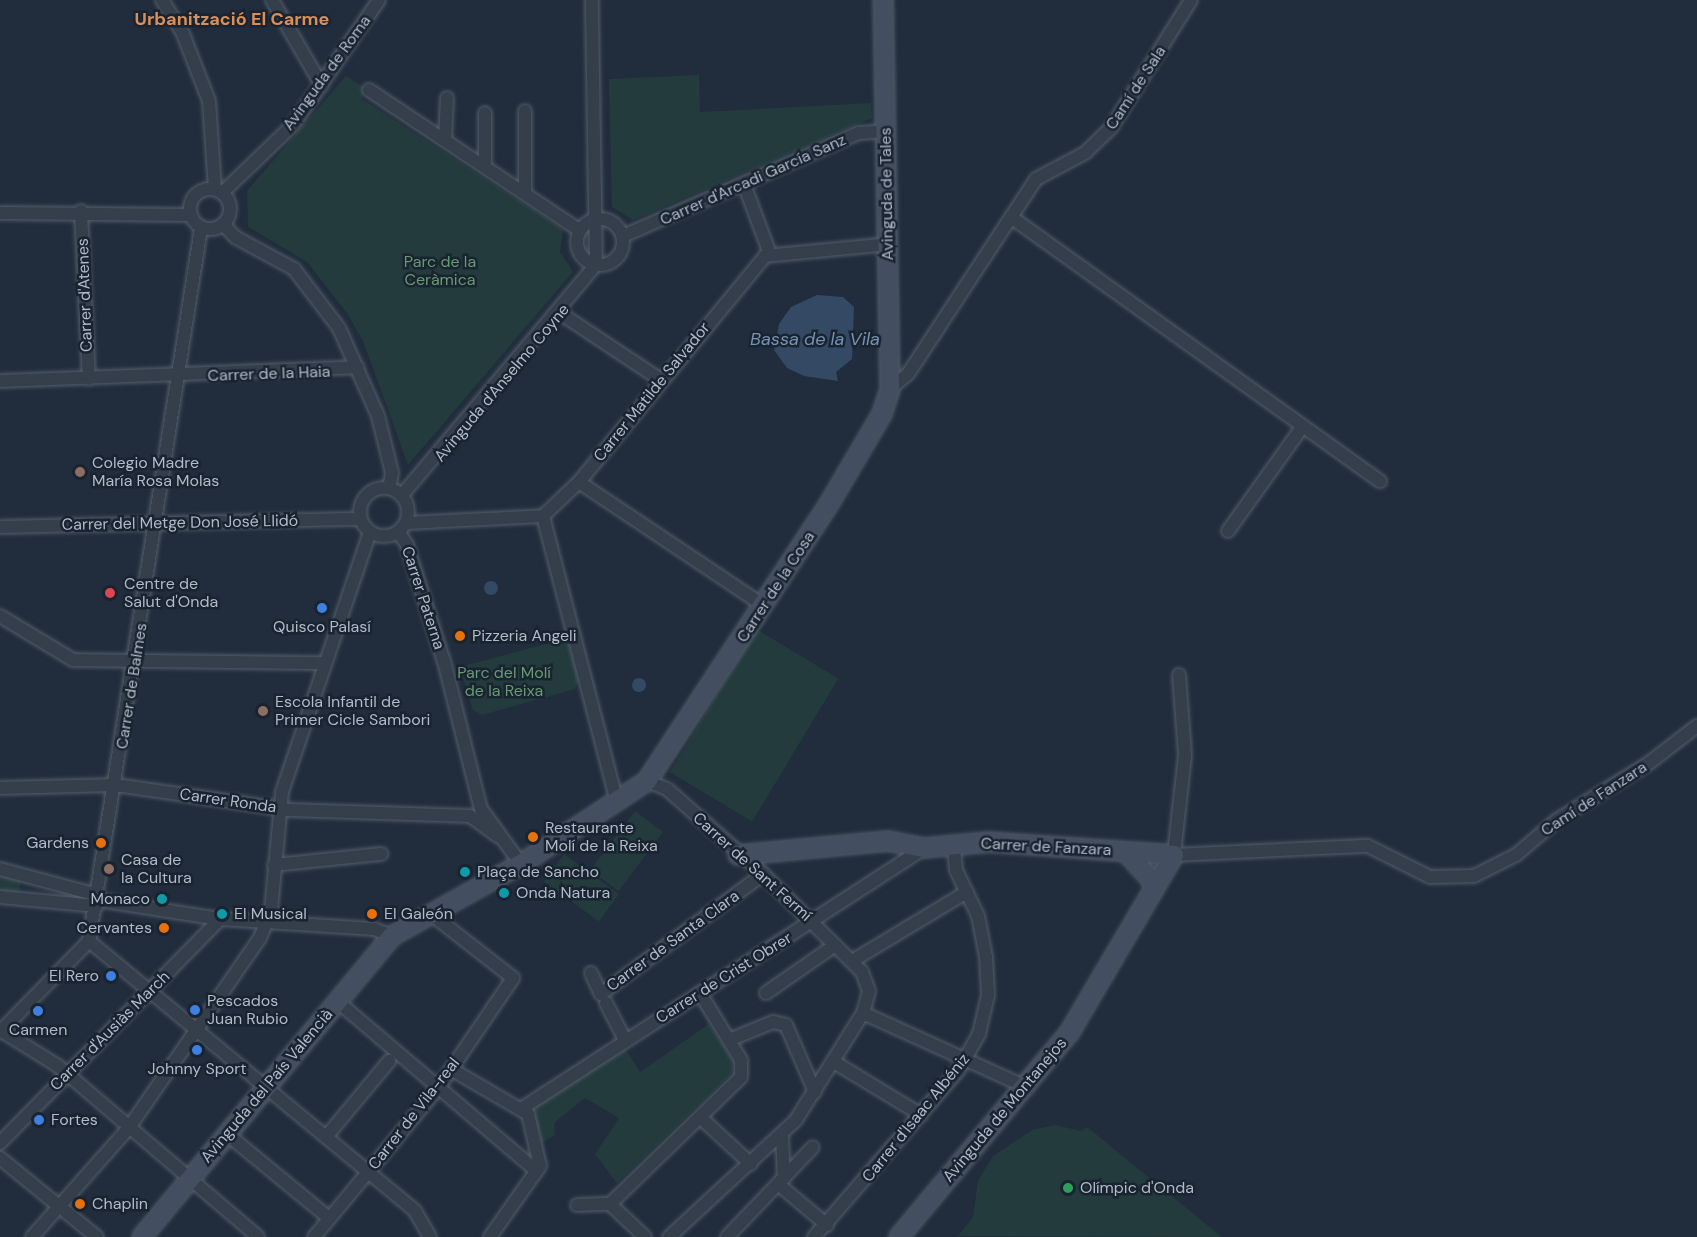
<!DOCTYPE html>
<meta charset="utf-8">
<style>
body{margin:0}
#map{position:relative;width:1697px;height:1237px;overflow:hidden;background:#212d3c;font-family:"DM Sans",sans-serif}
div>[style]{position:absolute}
.green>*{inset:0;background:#233b3d;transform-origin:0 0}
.water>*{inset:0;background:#344964}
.round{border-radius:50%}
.roads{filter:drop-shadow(0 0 2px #535d6a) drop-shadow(0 0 2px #535d6a)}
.street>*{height:12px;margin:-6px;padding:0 6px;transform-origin:6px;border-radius:6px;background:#353f4c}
.street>.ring{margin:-6px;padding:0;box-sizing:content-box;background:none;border:12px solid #353f4c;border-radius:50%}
.secondary>*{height:18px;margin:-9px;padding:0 9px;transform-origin:9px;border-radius:9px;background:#434e60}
.dots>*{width:16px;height:16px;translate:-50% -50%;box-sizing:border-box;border:3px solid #1a2431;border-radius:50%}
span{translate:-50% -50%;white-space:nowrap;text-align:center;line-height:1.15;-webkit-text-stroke:5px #1a2431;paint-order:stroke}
.street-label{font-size:16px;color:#b0bac8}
.park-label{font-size:16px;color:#669b71}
.poi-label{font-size:16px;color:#b0bac8}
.left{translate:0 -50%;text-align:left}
.right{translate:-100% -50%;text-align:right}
.neighbourhood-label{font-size:18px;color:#da8e59;font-weight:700}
.water-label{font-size:18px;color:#7691b2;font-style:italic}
</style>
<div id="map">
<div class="green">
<i style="clip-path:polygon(699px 75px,700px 112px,871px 103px,872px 118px,633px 220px,612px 207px,609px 79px)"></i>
<i style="clip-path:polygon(346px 76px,365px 88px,362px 99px,563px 229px,560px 252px,573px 272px,408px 465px,363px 341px,347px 313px,307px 262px,248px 227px,247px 191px)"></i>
<i style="left:756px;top:629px;width:96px;height:167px;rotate:31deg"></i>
<i style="clip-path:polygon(561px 640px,572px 646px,581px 676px,575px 689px,482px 715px,473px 710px,462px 674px,467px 665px)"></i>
<i style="left:635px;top:811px;width:35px;height:74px;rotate:37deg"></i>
<i style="left:564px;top:854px;width:68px;height:34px;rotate:36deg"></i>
<i style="clip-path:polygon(0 873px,21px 878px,19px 895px,0 894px)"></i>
<i style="clip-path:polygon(709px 1024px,733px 1061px,731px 1074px,617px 1183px,595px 1154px,619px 1118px,585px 1098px,554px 1123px,555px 1135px,540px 1144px,533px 1108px,624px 1047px,640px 1072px)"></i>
<i style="clip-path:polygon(1055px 1125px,1081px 1131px,1087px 1127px,1222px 1237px,958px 1236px,973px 1217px,978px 1181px,993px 1156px,1032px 1130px)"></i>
</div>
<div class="water">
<i style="clip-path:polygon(817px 295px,843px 297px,854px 307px,852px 359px,836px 372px,838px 381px,804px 376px,787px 368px,774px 350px,779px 324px,791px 307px)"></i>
<i class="round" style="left:484px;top:581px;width:14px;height:14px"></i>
<i class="round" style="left:632px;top:678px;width:14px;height:14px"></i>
</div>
<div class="roads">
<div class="street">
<i style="left:162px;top:0;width:40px;rotate:58deg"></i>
<i style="left:183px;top:34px;width:72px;rotate:68.8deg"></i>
<i style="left:209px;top:101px;width:89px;rotate:86.1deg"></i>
<i style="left:272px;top:0;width:99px;rotate:59.8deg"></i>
<i style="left:369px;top:90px;width:252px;rotate:33.7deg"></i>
<i style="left:525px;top:111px;width:81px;rotate:90deg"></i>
<i style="left:445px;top:140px;width:42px;rotate:-87.3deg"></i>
<i style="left:485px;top:166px;width:53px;rotate:-90deg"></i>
<i style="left:744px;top:184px;width:75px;rotate:69.6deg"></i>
<i class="ring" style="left:190px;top:189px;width:28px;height:28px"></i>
<i style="left:222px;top:193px;width:100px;rotate:-43.8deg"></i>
<i style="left:294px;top:124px;width:150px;rotate:-55.6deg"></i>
<i style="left:81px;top:211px;width:168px;rotate:87.3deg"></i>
<i style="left:0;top:213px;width:190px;rotate:0.6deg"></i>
<i style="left:1011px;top:217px;width:454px;rotate:35.6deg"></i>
<i class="ring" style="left:577px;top:219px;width:34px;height:34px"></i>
<i style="left:223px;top:224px;width:18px;rotate:47deg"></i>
<i style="left:235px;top:237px;width:67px;rotate:28.5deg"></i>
<i style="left:294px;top:269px;width:74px;rotate:52.7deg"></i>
<i style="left:339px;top:328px;width:96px;rotate:66.1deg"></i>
<i style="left:378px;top:416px;width:59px;rotate:76.2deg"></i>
<i style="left:392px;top:473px;width:15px;rotate:101deg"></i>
<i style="left:623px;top:236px;width:257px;rotate:-23.6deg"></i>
<i style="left:859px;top:133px;width:27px;rotate:-4deg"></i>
<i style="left:560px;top:313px;width:121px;rotate:33.6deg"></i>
<i style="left:0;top:381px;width:358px;rotate:-2.2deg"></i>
<i style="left:890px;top:389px;width:23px;rotate:-40deg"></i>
<i style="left:908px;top:374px;width:233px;rotate:-56.7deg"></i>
<i style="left:1036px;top:179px;width:55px;rotate:-28deg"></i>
<i style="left:1085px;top:153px;width:36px;rotate:-44deg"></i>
<i style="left:1111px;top:128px;width:151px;rotate:-58deg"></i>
<i style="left:579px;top:482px;width:221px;rotate:33.8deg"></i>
<i class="ring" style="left:360px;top:488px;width:36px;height:36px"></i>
<i style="left:402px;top:495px;width:301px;rotate:-49.9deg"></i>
<i style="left:596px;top:265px;width:265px;rotate:-90.9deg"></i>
<i style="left:543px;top:516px;width:296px;rotate:75.5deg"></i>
<i style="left:407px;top:523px;width:136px;rotate:-2.9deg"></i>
<i style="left:543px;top:516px;width:50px;rotate:-43.4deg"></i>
<i style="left:579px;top:482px;width:293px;rotate:-50.5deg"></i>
<i style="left:765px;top:256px;width:125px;rotate:-5.5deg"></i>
<i style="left:0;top:527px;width:361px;rotate:-1.3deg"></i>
<i style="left:1228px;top:531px;width:129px;rotate:-54.5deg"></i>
<i style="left:399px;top:533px;width:14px;rotate:56deg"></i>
<i style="left:407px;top:545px;width:126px;rotate:72.4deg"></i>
<i style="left:445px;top:665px;width:148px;rotate:76deg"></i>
<i style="left:481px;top:809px;width:68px;rotate:54deg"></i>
<i style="left:0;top:616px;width:85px;rotate:31.1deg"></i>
<i style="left:73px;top:660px;width:252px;rotate:0.7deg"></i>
<i style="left:1179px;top:675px;width:80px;rotate:85.7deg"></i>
<i style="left:1185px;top:755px;width:101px;rotate:96.3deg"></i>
<i style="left:1174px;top:855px;width:194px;rotate:-2.7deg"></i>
<i style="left:1368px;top:846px;width:69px;rotate:26.6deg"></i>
<i style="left:1430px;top:877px;width:44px;rotate:-1.3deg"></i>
<i style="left:1474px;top:876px;width:47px;rotate:-26.6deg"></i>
<i style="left:1516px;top:855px;width:54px;rotate:-40.5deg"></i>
<i style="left:1557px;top:820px;width:108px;rotate:-31.8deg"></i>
<i style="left:1649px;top:763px;width:61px;rotate:-37.6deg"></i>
<i style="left:647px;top:781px;width:22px;rotate:22deg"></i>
<i style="left:667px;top:789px;width:128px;rotate:41.5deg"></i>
<i style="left:763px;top:874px;width:139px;rotate:44.7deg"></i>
<i style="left:862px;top:972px;width:20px;rotate:70deg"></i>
<i style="left:869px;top:991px;width:23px;rotate:105deg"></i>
<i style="left:863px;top:1013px;width:126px;rotate:122.1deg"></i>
<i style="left:796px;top:1120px;width:173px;rotate:137.3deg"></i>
<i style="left:0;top:788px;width:116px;rotate:-1.5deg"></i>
<i style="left:116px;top:785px;width:175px;rotate:8.2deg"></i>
<i style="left:289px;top:810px;width:181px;rotate:1.9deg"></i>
<i style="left:470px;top:816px;width:34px;rotate:36deg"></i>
<i style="left:274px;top:865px;width:108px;rotate:-5.9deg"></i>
<i style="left:0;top:869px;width:101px;rotate:14.9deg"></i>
<i style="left:0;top:897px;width:97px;rotate:5.3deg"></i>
<i style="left:98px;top:900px;width:123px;rotate:8.9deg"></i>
<i style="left:220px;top:919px;width:154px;rotate:3.7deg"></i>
<i style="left:374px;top:929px;width:19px;rotate:21deg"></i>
<i style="left:89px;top:941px;width:423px;rotate:39.6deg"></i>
<i style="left:415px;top:1211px;width:30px;rotate:60deg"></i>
<i style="left:852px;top:961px;width:134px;rotate:-31deg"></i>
<i style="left:591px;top:973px;width:23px;rotate:65deg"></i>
<i style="left:601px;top:994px;width:202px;rotate:-36.5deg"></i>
<i style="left:766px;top:993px;width:84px;rotate:-34.8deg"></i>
<i style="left:337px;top:1001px;width:262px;rotate:40.4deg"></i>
<i style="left:606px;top:1003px;width:42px;rotate:62.8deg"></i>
<i style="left:863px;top:1013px;width:181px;rotate:24.4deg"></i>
<i style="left:0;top:1030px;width:68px;rotate:31.8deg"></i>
<i style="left:58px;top:1066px;width:263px;rotate:40.5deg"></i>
<i style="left:0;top:1032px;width:127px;rotate:-45.6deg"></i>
<i style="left:89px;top:941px;width:722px;rotate:-81.07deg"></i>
<i style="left:729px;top:1040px;width:48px;rotate:-22.2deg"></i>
<i style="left:773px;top:1022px;width:13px;rotate:13deg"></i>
<i style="left:786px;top:1025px;width:73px;rotate:66.6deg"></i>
<i style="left:834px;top:1062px;width:102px;rotate:31.3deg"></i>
<i style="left:451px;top:1069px;width:89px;rotate:30.3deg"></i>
<i style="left:528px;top:1114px;width:53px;rotate:77deg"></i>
<i style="left:540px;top:1166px;width:87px;rotate:125.2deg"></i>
<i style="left:524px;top:1107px;width:477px;rotate:-32.9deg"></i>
<i style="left:700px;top:1117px;width:69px;rotate:42.7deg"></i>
<i style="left:227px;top:1134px;width:132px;rotate:39.5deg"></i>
<i style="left:782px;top:1136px;width:42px;rotate:87.3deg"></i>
<i style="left:326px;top:1137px;width:99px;rotate:-50.3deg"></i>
<i style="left:0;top:1143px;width:314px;rotate:-45.5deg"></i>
<i style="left:0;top:1158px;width:125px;rotate:39.2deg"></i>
<i style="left:778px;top:1184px;width:64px;rotate:39.9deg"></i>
<i style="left:610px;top:1204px;width:48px;rotate:43.3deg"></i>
<i style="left:577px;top:1205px;width:33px;rotate:-2deg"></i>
<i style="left:610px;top:1204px;width:182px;rotate:-44.1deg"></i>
<i style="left:741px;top:1077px;width:17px;rotate:-90deg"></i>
<i style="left:741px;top:1060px;width:79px;rotate:-121.5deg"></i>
<i style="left:32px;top:1237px;width:144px;rotate:-48.4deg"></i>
<i style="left:128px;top:1129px;width:232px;rotate:-55.4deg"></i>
<i style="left:260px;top:938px;width:29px;rotate:-68deg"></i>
<i style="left:271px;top:911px;width:120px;rotate:-84.7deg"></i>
<i style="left:282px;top:792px;width:274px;rotate:-71.3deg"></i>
<i style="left:314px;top:1237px;width:195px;rotate:-50.2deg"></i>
<i style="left:439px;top:1087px;width:132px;rotate:-55.8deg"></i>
<i style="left:513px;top:978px;width:104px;rotate:-142deg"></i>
<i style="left:727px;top:1237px;width:124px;rotate:-46.3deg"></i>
<i style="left:814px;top:1237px;width:220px;rotate:-49.1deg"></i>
<i style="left:958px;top:1071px;width:43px;rotate:-60.4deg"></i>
<i style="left:979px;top:1034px;width:40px;rotate:-77deg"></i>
<i style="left:988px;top:995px;width:38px;rotate:-93deg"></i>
<i style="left:986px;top:957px;width:42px;rotate:-101deg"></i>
<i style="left:978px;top:916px;width:51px;rotate:-115.6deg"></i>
<i style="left:956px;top:870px;width:25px;rotate:-95deg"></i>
</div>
<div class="secondary">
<i style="left:1126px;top:852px;width:42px;rotate:47.9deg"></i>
<i style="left:738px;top:855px;width:151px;rotate:-5.3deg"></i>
<i style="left:888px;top:841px;width:37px;rotate:11deg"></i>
<i style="left:924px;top:848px;width:65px;rotate:-5.3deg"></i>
<i style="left:989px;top:842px;width:185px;rotate:4deg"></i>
<i style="left:1174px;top:855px;width:207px;rotate:120.5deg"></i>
<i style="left:1069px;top:1033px;width:266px;rotate:129.8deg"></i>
<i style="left:142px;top:1237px;width:391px;rotate:-50.3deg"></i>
<i style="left:392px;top:936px;width:148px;rotate:-29.2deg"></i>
<i style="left:521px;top:864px;width:151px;rotate:-33.4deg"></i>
<i style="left:647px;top:781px;width:331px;rotate:-56.7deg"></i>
<i style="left:829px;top:504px;width:104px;rotate:-59.5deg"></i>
<i style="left:882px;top:414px;width:26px;rotate:-72deg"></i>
<i style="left:890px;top:389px;width:389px;rotate:-91deg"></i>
</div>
</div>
<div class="dots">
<i style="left:80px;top:472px;background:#8d6e63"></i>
<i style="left:110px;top:593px;background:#e0444e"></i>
<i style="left:322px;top:608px;background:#3f7fe0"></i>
<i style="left:460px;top:636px;background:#e8710a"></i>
<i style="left:263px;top:711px;background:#8d6e63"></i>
<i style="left:533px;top:837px;background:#e8710a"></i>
<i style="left:101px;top:843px;background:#e8710a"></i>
<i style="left:109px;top:869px;background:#8d6e63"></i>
<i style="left:465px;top:872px;background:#0f9aa8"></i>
<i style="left:504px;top:893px;background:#0f9aa8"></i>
<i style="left:162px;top:899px;background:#0f9aa8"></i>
<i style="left:222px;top:914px;background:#0f9aa8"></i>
<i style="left:372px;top:914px;background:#e8710a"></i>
<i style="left:164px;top:928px;background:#e8710a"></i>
<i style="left:111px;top:976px;background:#3f7fe0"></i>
<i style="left:195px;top:1010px;background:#3f7fe0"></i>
<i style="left:38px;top:1011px;background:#3f7fe0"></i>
<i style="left:197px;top:1050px;background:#3f7fe0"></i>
<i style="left:39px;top:1120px;background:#3f7fe0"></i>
<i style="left:1068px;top:1188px;background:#2e9e5b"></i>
<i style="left:80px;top:1204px;background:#e8710a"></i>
</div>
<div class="street-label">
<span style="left:327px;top:73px;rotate:-54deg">Avinguda de Roma</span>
<span style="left:1136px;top:88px;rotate:-57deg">Camí de Sala</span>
<span style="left:753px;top:180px;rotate:-24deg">Carrer d'Arcadi García Sanz</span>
<span style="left:887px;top:194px;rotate:-91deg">Avinguda de Tales</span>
<span style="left:85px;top:295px;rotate:-92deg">Carrer d'Atenes</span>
<span style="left:269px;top:374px;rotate:-2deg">Carrer de la Haia</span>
<span style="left:502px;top:383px;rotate:-50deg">Avinguda d'Anselmo Coyne</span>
<span style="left:652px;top:392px;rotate:-51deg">Carrer Matilde Salvador</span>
<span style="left:180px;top:523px;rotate:-1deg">Carrer del Metge Don José Llidó</span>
<span style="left:776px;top:587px;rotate:-57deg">Carrer de la Cosa</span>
<span style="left:423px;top:598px;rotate:72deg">Carrer Paterna</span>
<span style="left:132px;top:686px;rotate:-81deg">Carrer de Balmes</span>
<span style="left:1594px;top:799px;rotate:-33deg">Camí de Fanzara</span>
<span style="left:228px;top:801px;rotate:8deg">Carrer Ronda</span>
<span style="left:1046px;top:847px;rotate:3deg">Carrer de Fanzara</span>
<span style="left:752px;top:867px;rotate:42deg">Carrer de Sant Fermí</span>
<span style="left:673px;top:941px;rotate:-36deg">Carrer de Santa Clara</span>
<span style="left:724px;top:978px;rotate:-32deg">Carrer de Crist Obrer</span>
<span style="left:110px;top:1031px;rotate:-45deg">Carrer d'Ausiàs March</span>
<span style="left:267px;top:1086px;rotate:-50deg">Avinguda del País Valencià</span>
<span style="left:1005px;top:1110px;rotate:-50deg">Avinguda de Montanejos</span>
<span style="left:414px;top:1114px;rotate:-52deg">Carrer de Vila-real</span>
<span style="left:916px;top:1118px;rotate:-51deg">Carrer d'Isaac Albéniz</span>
</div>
<div class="park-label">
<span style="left:440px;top:271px">Parc de la<br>Ceràmica</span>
<span style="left:504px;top:682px">Parc del Molí<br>de la Reixa</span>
</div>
<div class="poi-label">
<span class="left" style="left:92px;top:472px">Colegio Madre<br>María Rosa Molas</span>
<span class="left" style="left:124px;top:593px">Centre de<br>Salut d'Onda</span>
<span style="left:322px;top:627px">Quisco Palasí</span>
<span class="left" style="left:472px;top:636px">Pizzeria Angeli</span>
<span class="left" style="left:275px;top:711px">Escola Infantil de<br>Primer Cicle Sambori</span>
<span class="left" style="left:545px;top:837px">Restaurante<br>Molí de la Reixa</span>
<span class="right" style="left:89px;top:843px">Gardens</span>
<span class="left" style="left:121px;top:869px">Casa de<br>la Cultura</span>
<span class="left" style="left:477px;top:872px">Plaça de Sancho</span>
<span class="left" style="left:516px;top:893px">Onda Natura</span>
<span class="right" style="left:150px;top:899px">Monaco</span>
<span class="left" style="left:234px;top:914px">El Musical</span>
<span class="left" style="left:384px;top:914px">El Galeón</span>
<span class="right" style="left:152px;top:928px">Cervantes</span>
<span class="right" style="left:99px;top:976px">El Rero</span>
<span class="left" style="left:207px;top:1010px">Pescados<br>Juan Rubio</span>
<span style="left:38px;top:1030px">Carmen</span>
<span style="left:197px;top:1069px">Johnny Sport</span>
<span class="left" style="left:51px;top:1120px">Fortes</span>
<span class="left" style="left:1080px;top:1188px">Olímpic d'Onda</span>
<span class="left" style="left:92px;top:1204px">Chaplin</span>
</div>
<div class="neighbourhood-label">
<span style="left:232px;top:19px">Urbanització El Carme</span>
</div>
<div class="water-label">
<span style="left:815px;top:339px">Bassa de la Vila</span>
</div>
</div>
